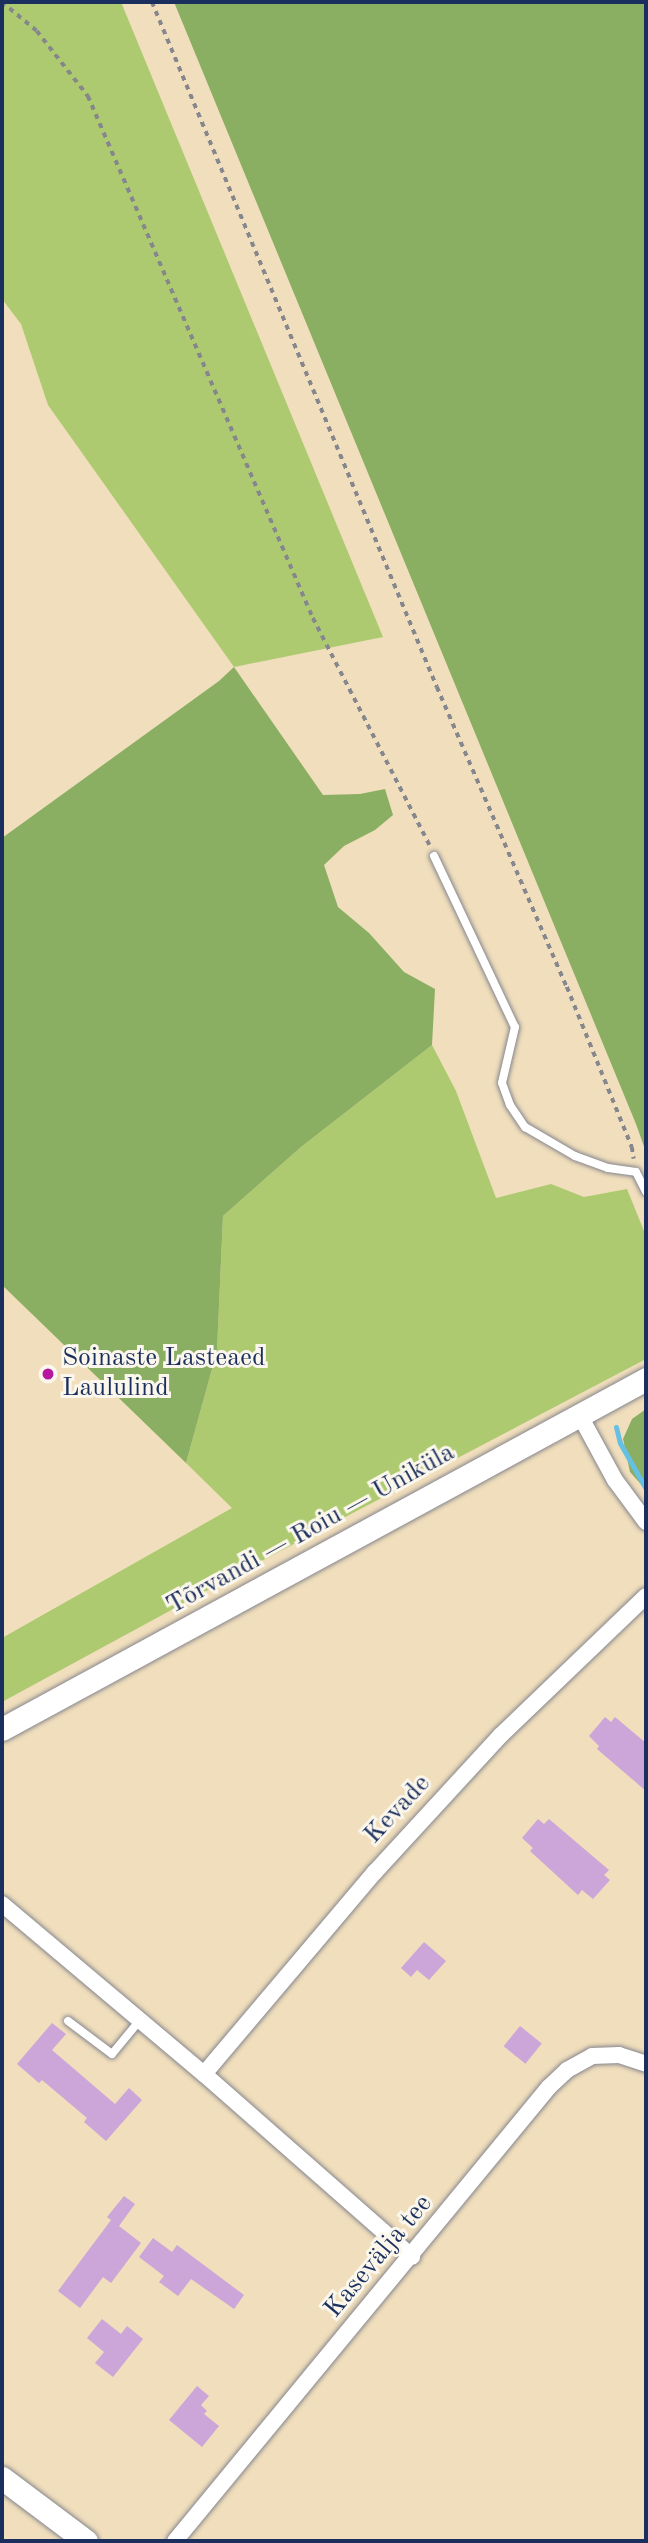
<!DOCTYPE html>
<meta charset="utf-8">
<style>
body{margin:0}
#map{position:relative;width:648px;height:2543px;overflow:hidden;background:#f0debc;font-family:"Old Standard TT",serif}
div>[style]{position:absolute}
.green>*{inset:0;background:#aeca70}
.forest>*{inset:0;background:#8aae62}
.stream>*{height:5px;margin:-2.5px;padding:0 2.5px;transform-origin:2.5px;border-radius:2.5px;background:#65c0e3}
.building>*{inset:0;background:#cca5d9;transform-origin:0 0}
.path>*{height:3.5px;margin-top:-1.75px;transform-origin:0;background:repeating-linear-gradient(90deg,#86868d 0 5px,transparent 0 10px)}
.roads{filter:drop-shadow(0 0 2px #86868d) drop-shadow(0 0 2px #86868d)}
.lane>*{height:8px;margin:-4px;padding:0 4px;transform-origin:4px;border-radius:4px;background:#fff}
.street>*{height:16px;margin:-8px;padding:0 8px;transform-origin:8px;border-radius:8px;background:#fff}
.secondary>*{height:23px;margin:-11.5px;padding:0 11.5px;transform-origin:11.5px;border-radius:11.5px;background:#fff}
.dots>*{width:19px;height:19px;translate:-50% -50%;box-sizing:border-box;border:4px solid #fbf7ec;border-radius:50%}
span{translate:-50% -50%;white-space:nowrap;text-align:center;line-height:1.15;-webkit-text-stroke:6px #fbf7ec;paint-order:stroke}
.poi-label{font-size:26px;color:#1b2f5e}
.left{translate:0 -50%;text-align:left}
.street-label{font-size:26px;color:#1b2f5e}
.frame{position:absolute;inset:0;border:4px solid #1b2f5e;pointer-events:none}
</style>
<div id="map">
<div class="green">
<i style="clip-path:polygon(2px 2px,121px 2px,383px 637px,234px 667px,48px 405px,21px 324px,2px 299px)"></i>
<i style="clip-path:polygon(432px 1045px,456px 1091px,496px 1198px,551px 1184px,584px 1197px,627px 1189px,646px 1236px,646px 1359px,269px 1557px,2px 1702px,2px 1638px,232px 1508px,186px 1463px,217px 1351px,223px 1216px,301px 1147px)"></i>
</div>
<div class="forest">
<i style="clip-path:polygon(174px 2px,646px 2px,646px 1152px,636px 1124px)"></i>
<i style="clip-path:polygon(234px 667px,323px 795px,360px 794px,385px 789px,393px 815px,375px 830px,344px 846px,324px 865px,338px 907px,369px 933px,404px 972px,435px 989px,432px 1045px,301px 1147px,223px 1216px,217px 1351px,186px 1463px,2px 1285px,2px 838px,219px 681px)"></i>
<i style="clip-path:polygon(646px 1409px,646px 1490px,630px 1472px,623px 1439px,632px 1419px)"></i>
</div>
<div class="stream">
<i style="left:616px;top:1427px;width:16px;rotate:76deg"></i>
<i style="left:620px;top:1443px;width:53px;rotate:60.5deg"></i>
</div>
<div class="building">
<i style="clip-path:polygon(605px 1717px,611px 1722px,615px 1717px,646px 1743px,646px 1791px,597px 1749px,599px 1746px,589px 1736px)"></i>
<i style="clip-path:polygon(538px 1819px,544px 1824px,549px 1819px,609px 1870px,604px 1875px,610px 1880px,593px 1899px,582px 1890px,578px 1895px,530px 1851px,533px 1848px,522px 1838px)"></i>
<i style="clip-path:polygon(424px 1942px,446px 1961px,429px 1980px,417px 1970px,411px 1977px,401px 1968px)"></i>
<i style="clip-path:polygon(52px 2023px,66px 2034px,52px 2050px,115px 2104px,129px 2088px,142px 2100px,106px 2141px,84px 2122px,87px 2118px,74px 2107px,42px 2080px,39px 2083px,17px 2064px)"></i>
<i style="left:520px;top:2026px;width:28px;height:26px;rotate:39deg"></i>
<i style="clip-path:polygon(124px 2196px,135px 2204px,119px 2226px,141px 2243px,111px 2283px,103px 2277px,80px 2308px,58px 2291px,111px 2220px,107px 2217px)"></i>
<i style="clip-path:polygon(153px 2238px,172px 2252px,177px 2245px,244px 2295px,234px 2309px,191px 2279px,178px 2296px,159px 2282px,164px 2276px,139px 2257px)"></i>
<i style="clip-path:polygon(102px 2319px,121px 2334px,127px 2326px,143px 2339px,113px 2377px,95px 2363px,104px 2352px,87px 2338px)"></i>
<i style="clip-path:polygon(197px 2386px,209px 2396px,201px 2405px,207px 2411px,204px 2414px,219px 2426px,202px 2447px,169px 2420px)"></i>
</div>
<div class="path">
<i style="left:2px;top:2px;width:45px;rotate:39.6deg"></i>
<i style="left:37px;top:31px;width:83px;rotate:51.9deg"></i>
<i style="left:88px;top:96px;width:568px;rotate:66.68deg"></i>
<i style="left:313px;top:618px;width:256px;rotate:62.8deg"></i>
<i style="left:152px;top:2px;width:742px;rotate:67.41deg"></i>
<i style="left:437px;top:687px;width:327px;rotate:66.6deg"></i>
<i style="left:567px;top:987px;width:173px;rotate:67.9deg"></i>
<i style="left:632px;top:1147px;width:12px;rotate:81deg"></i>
</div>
<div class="roads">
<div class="lane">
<i style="left:434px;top:856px;width:189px;rotate:64.7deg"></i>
<i style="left:515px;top:1027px;width:57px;rotate:103.1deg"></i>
<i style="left:502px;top:1083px;width:23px;rotate:70deg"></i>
<i style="left:510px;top:1105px;width:27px;rotate:56deg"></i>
<i style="left:525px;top:1127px;width:58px;rotate:30.1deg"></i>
<i style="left:575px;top:1156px;width:35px;rotate:20deg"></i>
<i style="left:608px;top:1168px;width:28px;rotate:8deg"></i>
<i style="left:636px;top:1172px;width:22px;rotate:63deg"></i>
<i style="left:68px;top:2021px;width:55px;rotate:36.9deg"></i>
<i style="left:112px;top:2054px;width:44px;rotate:-50.5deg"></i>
</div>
<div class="street">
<i style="left:579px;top:1414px;width:75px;rotate:61.4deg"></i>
<i style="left:615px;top:1480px;width:52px;rotate:53.6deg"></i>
<i style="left:2px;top:1904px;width:264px;rotate:40.1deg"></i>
<i style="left:204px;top:2074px;width:277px;rotate:41.3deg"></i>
<i style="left:204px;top:2074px;width:265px;rotate:-49.8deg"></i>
<i style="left:375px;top:1872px;width:185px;rotate:-47.4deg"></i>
<i style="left:500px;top:1736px;width:202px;rotate:-43.8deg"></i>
<i style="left:175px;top:2541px;width:588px;rotate:-50.52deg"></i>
<i style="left:549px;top:2087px;width:25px;rotate:-43deg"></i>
<i style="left:567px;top:2070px;width:29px;rotate:-29deg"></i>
<i style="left:592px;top:2056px;width:27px;rotate:-2deg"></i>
<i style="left:619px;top:2055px;width:28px;rotate:18deg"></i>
</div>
<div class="secondary">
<i style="left:2px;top:1729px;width:733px;rotate:-28.52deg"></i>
<i style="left:2px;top:2478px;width:105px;rotate:36.9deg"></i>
</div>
</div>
<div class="dots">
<i style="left:48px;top:1374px;background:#b5179e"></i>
</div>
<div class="poi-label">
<span class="left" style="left:62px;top:1374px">Soinaste Lasteaed<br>Laululind</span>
</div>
<div class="street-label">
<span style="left:311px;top:1530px;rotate:-29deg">Tõrvandi — Roiu — Uniküla</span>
<span style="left:398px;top:1810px;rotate:-47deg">Kevade</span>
<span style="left:379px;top:2257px;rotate:-50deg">Kasevälja tee</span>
</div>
<div class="frame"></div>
</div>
